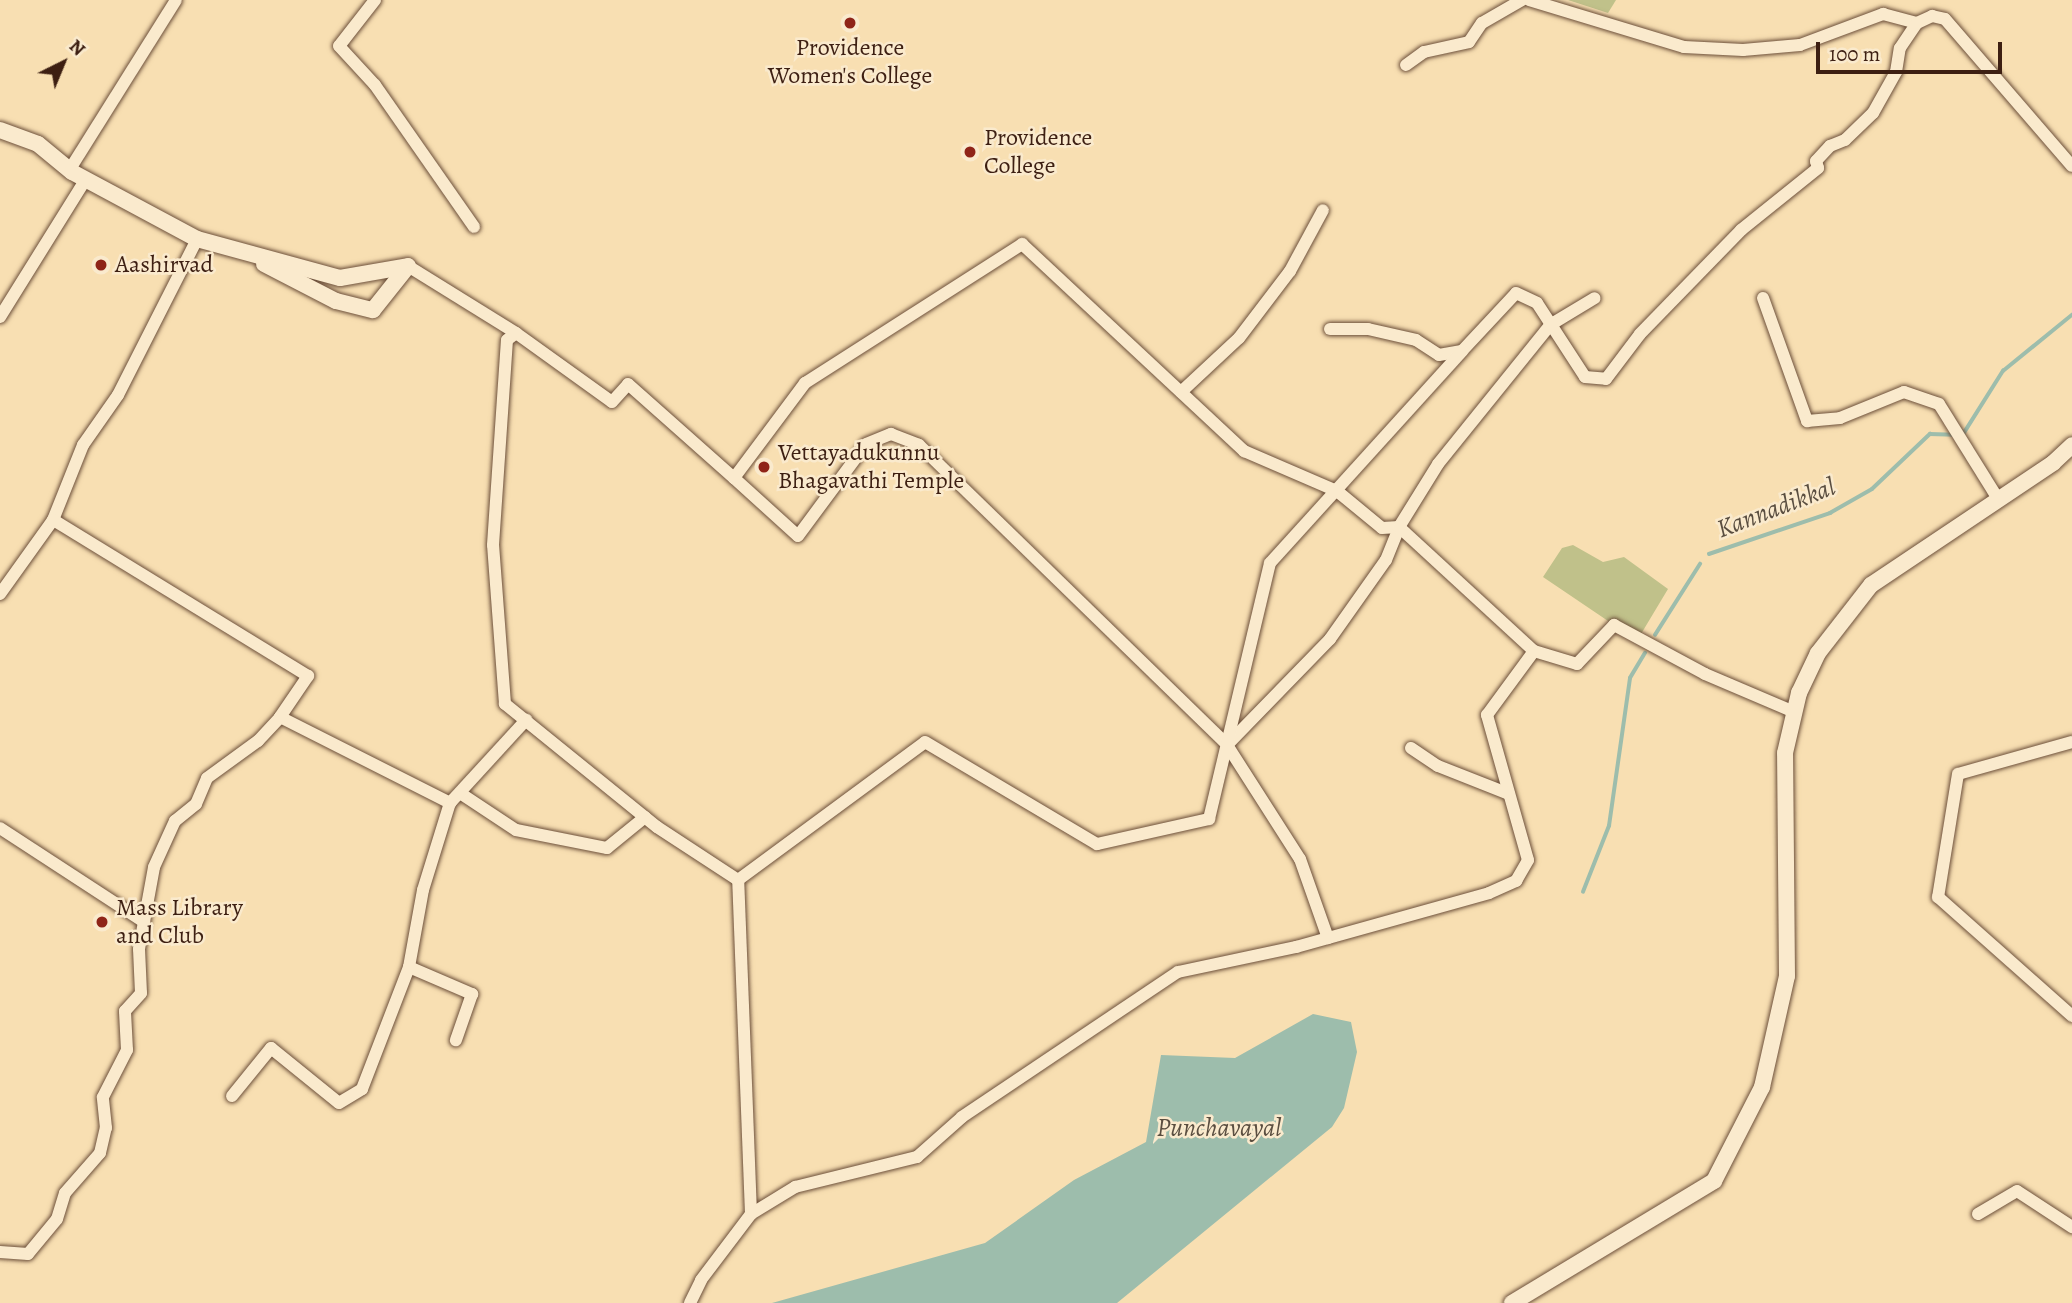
<!DOCTYPE html>
<style>
body{margin:0}
#map{position:relative;width:2072px;height:1303px;overflow:hidden;background:#f8dfb2;font-family:Alegreya,serif}
div>[style]{position:absolute}
.green>*{inset:0;background:#c0c18a}
.water>*{inset:0;background:#9dbdac}
.stream>*{height:3.5px;margin:-1.75px;padding:0 1.75px;transform-origin:1.75px;border-radius:1.75px;background:#9dbdac}
.roads{filter:drop-shadow(0 0 2px #6c4f3a) drop-shadow(0 0 2px #6c4f3a)}
.street>*{height:12px;margin:-6px;padding:0 6px;transform-origin:6px;border-radius:6px;background:#faeacd}
.secondary>*{height:16px;margin:-8px;padding:0 8px;transform-origin:8px;border-radius:8px;background:#faeacd}
.dots>*{width:19px;height:19px;translate:-50% -50%;box-sizing:border-box;border:4px solid #faeacd;border-radius:50%}
span{translate:-50% -50%;white-space:nowrap;text-align:center;line-height:1.15;-webkit-text-stroke:5px #faeacd;paint-order:stroke}
.poi-label{font-size:24px;color:#3d1f12}
.left{translate:0 -50%;text-align:left}
.water-label{font-size:26px;color:#5a4e40;font-style:italic}
.north{position:absolute;left:28px;top:28px;width:70px;height:70px;-webkit-text-stroke:5px #faeacd;paint-order:stroke;rotate:43deg;font-size:19px;font-weight:700;line-height:28px;text-align:center;color:#3d1f12}
.north::after{content:'';display:block;margin:auto;width:24px;height:32px;background:#3d1f12;clip-path:polygon(50% 0,100% 100%,50% 72%,0 100%)}
.scale{position:absolute;left:1816px;top:42px;width:186px;height:32px;box-sizing:border-box;border:4px solid #3d1f12;border-top:0;padding-left:9px;font-size:21px;line-height:24px;white-space:nowrap;color:#3d1f12;-webkit-text-stroke:5px #faeacd;paint-order:stroke}
</style>
<div id="map">
<div class="green">
<i style="clip-path:polygon(1568px 0,1616px 0,1608px 13px)"></i>
<i style="clip-path:polygon(1573px 545px,1603px 562px,1624px 557px,1668px 589px,1641px 634px,1614px 625px,1543px 577px,1562px 548px)"></i>
</div>
<div class="water">
<i style="clip-path:polygon(1313px 1014px,1351px 1022px,1357px 1052px,1344px 1108px,1332px 1127px,1117px 1303px,772px 1303px,985px 1243px,1074px 1180px,1146px 1142px,1161px 1055px,1235px 1058px)"></i>
</div>
<div class="stream">
<i style="left:1962px;top:436px;width:77px;rotate:-57.8deg"></i>
<i style="left:2003px;top:371px;width:89px;rotate:-39.1deg"></i>
<i style="left:1709px;top:554px;width:128px;rotate:-18.7deg"></i>
<i style="left:1830px;top:513px;width:48px;rotate:-29.7deg"></i>
<i style="left:1872px;top:489px;width:80px;rotate:-43.5deg"></i>
<i style="left:1930px;top:434px;width:24px;rotate:2deg"></i>
<i style="left:1655px;top:635px;width:84px;rotate:-57.6deg"></i>
<i style="left:1583px;top:892px;width:71px;rotate:-68.5deg"></i>
<i style="left:1609px;top:826px;width:149px;rotate:-81.9deg"></i>
<i style="left:1630px;top:678px;width:29px;rotate:-59deg"></i>
</div>
<div class="roads">
<div class="street">
<i style="left:375px;top:0;width:58px;rotate:128deg"></i>
<i style="left:339px;top:46px;width:53px;rotate:47.3deg"></i>
<i style="left:375px;top:85px;width:173px;rotate:55.1deg"></i>
<i style="left:1529px;top:0;width:162px;rotate:16.9deg"></i>
<i style="left:1684px;top:47px;width:59px;rotate:2.9deg"></i>
<i style="left:1743px;top:50px;width:57px;rotate:-5deg"></i>
<i style="left:1800px;top:45px;width:89px;rotate:-20.5deg"></i>
<i style="left:1883px;top:14px;width:35px;rotate:15deg"></i>
<i style="left:1406px;top:65px;width:22px;rotate:-36deg"></i>
<i style="left:1424px;top:52px;width:46px;rotate:-12.5deg"></i>
<i style="left:1469px;top:42px;width:23px;rotate:-56deg"></i>
<i style="left:1482px;top:23px;width:46px;rotate:-29.9deg"></i>
<i style="left:70px;top:169px;width:199px;rotate:-57.9deg"></i>
<i style="left:408px;top:266px;width:127px;rotate:31.8deg"></i>
<i style="left:1763px;top:298px;width:131px;rotate:70.3deg"></i>
<i style="left:1807px;top:421px;width:33px;rotate:-5deg"></i>
<i style="left:1840px;top:418px;width:69px;rotate:-22.1deg"></i>
<i style="left:1904px;top:392px;width:37px;rotate:19deg"></i>
<i style="left:1939px;top:404px;width:110px;rotate:58.1deg"></i>
<i style="left:0;top:317px;width:163px;rotate:-58.1deg"></i>
<i style="left:1330px;top:329px;width:38px"></i>
<i style="left:1368px;top:329px;width:49px;rotate:12.9deg"></i>
<i style="left:1416px;top:340px;width:27px;rotate:33deg"></i>
<i style="left:1439px;top:355px;width:23px;rotate:-10deg"></i>
<i style="left:1462px;top:351px;width:79px;rotate:-47deg"></i>
<i style="left:1516px;top:293px;width:23px;rotate:25deg"></i>
<i style="left:1537px;top:303px;width:88px;rotate:57deg"></i>
<i style="left:1585px;top:377px;width:21px;rotate:5deg"></i>
<i style="left:1606px;top:379px;width:56px;rotate:-52.9deg"></i>
<i style="left:1640px;top:334px;width:145px;rotate:-45.8deg"></i>
<i style="left:1741px;top:230px;width:99px;rotate:-38.8deg"></i>
<i style="left:1818px;top:168px;width:7px;rotate:-106deg"></i>
<i style="left:1816px;top:161px;width:21px;rotate:-47deg"></i>
<i style="left:1830px;top:146px;width:16px;rotate:-22deg"></i>
<i style="left:1845px;top:140px;width:39px;rotate:-44deg"></i>
<i style="left:1873px;top:113px;width:47px;rotate:-60.7deg"></i>
<i style="left:1896px;top:72px;width:24px;rotate:-81deg"></i>
<i style="left:1900px;top:48px;width:30px;rotate:-56deg"></i>
<i style="left:1917px;top:23px;width:17px;rotate:-25deg"></i>
<i style="left:1932px;top:16px;width:13px;rotate:13deg"></i>
<i style="left:1945px;top:19px;width:194px;rotate:49.2deg"></i>
<i style="left:1181px;top:392px;width:79px;rotate:-43deg"></i>
<i style="left:1239px;top:338px;width:84px;rotate:-52.7deg"></i>
<i style="left:1290px;top:271px;width:69px;rotate:-61.6deg"></i>
<i style="left:734px;top:478px;width:86px;rotate:42.2deg"></i>
<i style="left:798px;top:536px;width:114px;rotate:-53.5deg"></i>
<i style="left:866px;top:444px;width:27px;rotate:-22deg"></i>
<i style="left:891px;top:434px;width:30px;rotate:21deg"></i>
<i style="left:919px;top:445px;width:430px;rotate:44.2deg"></i>
<i style="left:1227px;top:745px;width:148px;rotate:-45.8deg"></i>
<i style="left:1330px;top:639px;width:97px;rotate:-54.7deg"></i>
<i style="left:1386px;top:560px;width:35px;rotate:-68deg"></i>
<i style="left:1399px;top:527px;width:74px;rotate:-58.2deg"></i>
<i style="left:1438px;top:464px;width:179px;rotate:-51.1deg"></i>
<i style="left:1550px;top:325px;width:52px;rotate:-31deg"></i>
<i style="left:0;top:594px;width:91px;rotate:-54.4deg"></i>
<i style="left:53px;top:520px;width:81px;rotate:-68.2deg"></i>
<i style="left:83px;top:445px;width:61px;rotate:-55deg"></i>
<i style="left:118px;top:395px;width:175px;rotate:-63.1deg"></i>
<i style="left:280px;top:717px;width:191px;rotate:26.8deg"></i>
<i style="left:2072px;top:742px;width:118px;rotate:164.3deg"></i>
<i style="left:1958px;top:774px;width:125px;rotate:99.2deg"></i>
<i style="left:1938px;top:897px;width:179px;rotate:41.6deg"></i>
<i style="left:1227px;top:745px;width:135px;rotate:57.4deg"></i>
<i style="left:1300px;top:859px;width:84px;rotate:70.5deg"></i>
<i style="left:1411px;top:748px;width:32px;rotate:34deg"></i>
<i style="left:1438px;top:766px;width:76px;rotate:21.5deg"></i>
<i style="left:460px;top:793px;width:67px;rotate:33.5deg"></i>
<i style="left:516px;top:830px;width:93px;rotate:11.2deg"></i>
<i style="left:607px;top:848px;width:49px;rotate:-39.2deg"></i>
<i style="left:0;top:828px;width:172px;rotate:33.1deg"></i>
<i style="left:738px;top:880px;width:97px;rotate:-146.8deg"></i>
<i style="left:657px;top:827px;width:196px;rotate:-141deg"></i>
<i style="left:505px;top:704px;width:159px;rotate:-94.3deg"></i>
<i style="left:493px;top:545px;width:205px;rotate:-86.1deg"></i>
<i style="left:507px;top:340px;width:11px;rotate:-38deg"></i>
<i style="left:516px;top:333px;width:118px;rotate:35.7deg"></i>
<i style="left:612px;top:402px;width:24px;rotate:-48deg"></i>
<i style="left:628px;top:384px;width:142px;rotate:41.6deg"></i>
<i style="left:734px;top:478px;width:119px;rotate:-53.2deg"></i>
<i style="left:805px;top:383px;width:258px;rotate:-32.6deg"></i>
<i style="left:1022px;top:244px;width:304px;rotate:43deg"></i>
<i style="left:1244px;top:451px;width:101px;rotate:23.3deg"></i>
<i style="left:1337px;top:491px;width:58px;rotate:39.4deg"></i>
<i style="left:1382px;top:528px;width:17px;rotate:-3deg"></i>
<i style="left:1399px;top:527px;width:183px;rotate:42.6deg"></i>
<i style="left:409px;top:967px;width:78px;rotate:-79.7deg"></i>
<i style="left:423px;top:890px;width:91px;rotate:-72.8deg"></i>
<i style="left:450px;top:803px;width:113px;rotate:-47.5deg"></i>
<i style="left:232px;top:1096px;width:62px;rotate:-50.9deg"></i>
<i style="left:271px;top:1048px;width:87px;rotate:39deg"></i>
<i style="left:339px;top:1103px;width:27px;rotate:-31deg"></i>
<i style="left:362px;top:1089px;width:131px;rotate:-68.9deg"></i>
<i style="left:409px;top:967px;width:69px;rotate:23.2deg"></i>
<i style="left:472px;top:994px;width:49px;rotate:109.2deg"></i>
<i style="left:751px;top:1214px;width:334px;rotate:-92.2deg"></i>
<i style="left:738px;top:880px;width:232px;rotate:-36.4deg"></i>
<i style="left:925px;top:742px;width:200px;rotate:30.7deg"></i>
<i style="left:1097px;top:844px;width:115px;rotate:-12.6deg"></i>
<i style="left:1209px;top:819px;width:263px;rotate:-76.6deg"></i>
<i style="left:1270px;top:563px;width:286px;rotate:-47.8deg"></i>
<i style="left:1978px;top:1214px;width:45px;rotate:-30.5deg"></i>
<i style="left:2017px;top:1191px;width:66px;rotate:33.2deg"></i>
<i style="left:0;top:1252px;width:28px;rotate:4deg"></i>
<i style="left:28px;top:1254px;width:45px;rotate:-50.4deg"></i>
<i style="left:57px;top:1219px;width:27px;rotate:-73deg"></i>
<i style="left:65px;top:1193px;width:53px;rotate:-48.8deg"></i>
<i style="left:100px;top:1153px;width:26px;rotate:-77deg"></i>
<i style="left:106px;top:1128px;width:31px;rotate:-96deg"></i>
<i style="left:103px;top:1097px;width:53px;rotate:-62.9deg"></i>
<i style="left:127px;top:1050px;width:39px;rotate:-93deg"></i>
<i style="left:125px;top:1011px;width:24px;rotate:-48deg"></i>
<i style="left:141px;top:993px;width:44px;rotate:-92.6deg"></i>
<i style="left:139px;top:949px;width:83px;rotate:-79.6deg"></i>
<i style="left:154px;top:867px;width:51px;rotate:-65.5deg"></i>
<i style="left:175px;top:821px;width:27px;rotate:-39deg"></i>
<i style="left:196px;top:804px;width:28px;rotate:-67deg"></i>
<i style="left:207px;top:778px;width:63px;rotate:-36deg"></i>
<i style="left:258px;top:741px;width:33px;rotate:-47deg"></i>
<i style="left:280px;top:717px;width:50px;rotate:-55.7deg"></i>
<i style="left:308px;top:676px;width:299px;rotate:-148.5deg"></i>
<i style="left:690px;top:1303px;width:25px;rotate:-64deg"></i>
<i style="left:701px;top:1280px;width:83px;rotate:-52.9deg"></i>
<i style="left:751px;top:1214px;width:52px;rotate:-31.5deg"></i>
<i style="left:795px;top:1187px;width:126px;rotate:-13.8deg"></i>
<i style="left:917px;top:1157px;width:60px;rotate:-41.6deg"></i>
<i style="left:962px;top:1117px;width:260px;rotate:-33.9deg"></i>
<i style="left:1178px;top:972px;width:121px;rotate:-12deg"></i>
<i style="left:1296px;top:947px;width:200px;rotate:-15.6deg"></i>
<i style="left:1489px;top:893px;width:30px;rotate:-24deg"></i>
<i style="left:1516px;top:881px;width:24px;rotate:-60deg"></i>
<i style="left:1528px;top:860px;width:151px;rotate:-105.8deg"></i>
<i style="left:1487px;top:715px;width:79px;rotate:-53.7deg"></i>
<i style="left:1534px;top:651px;width:45px;rotate:16.8deg"></i>
<i style="left:1577px;top:664px;width:54px;rotate:-46.5deg"></i>
<i style="left:1614px;top:625px;width:103px;rotate:28.3deg"></i>
<i style="left:1705px;top:674px;width:97px;rotate:23.1deg"></i>
</div>
<div class="secondary">
<i style="left:0;top:130px;width:40px;rotate:20.2deg"></i>
<i style="left:38px;top:144px;width:44px;rotate:39.5deg"></i>
<i style="left:72px;top:172px;width:142px;rotate:28.2deg"></i>
<i style="left:197px;top:239px;width:148px;rotate:15.3deg"></i>
<i style="left:340px;top:278px;width:69px;rotate:-10deg"></i>
<i style="left:264px;top:264px;width:81px;rotate:27.2deg"></i>
<i style="left:336px;top:301px;width:38px;rotate:14deg"></i>
<i style="left:373px;top:310px;width:56px;rotate:-51.5deg"></i>
<i style="left:1512px;top:1303px;width:236px;rotate:-31.1deg"></i>
<i style="left:1714px;top:1181px;width:106px;rotate:-62.9deg"></i>
<i style="left:1762px;top:1087px;width:114px;rotate:-77.3deg"></i>
<i style="left:1787px;top:976px;width:223px;rotate:-90.5deg"></i>
<i style="left:1785px;top:753px;width:62px;rotate:-76.9deg"></i>
<i style="left:1799px;top:693px;width:44px;rotate:-64.6deg"></i>
<i style="left:1818px;top:653px;width:86px;rotate:-52.1deg"></i>
<i style="left:1871px;top:585px;width:219px;rotate:-33.8deg"></i>
<i style="left:2053px;top:463px;width:26px;rotate:-43deg"></i>
</div>
</div>
<div class="dots">
<i style="left:850px;top:23px;background:#8f2418"></i>
<i style="left:970px;top:152px;background:#8f2418"></i>
<i style="left:101px;top:265px;background:#8f2418"></i>
<i style="left:764px;top:467px;background:#8f2418"></i>
<i style="left:102px;top:922px;background:#8f2418"></i>
</div>
<div class="poi-label">
<span style="left:850px;top:62px">Providence<br>Women's College</span>
<span class="left" style="left:984px;top:152px">Providence<br>College</span>
<span class="left" style="left:115px;top:265px">Aashirvad</span>
<span class="left" style="left:778px;top:467px">Vettayadukunnu<br>Bhagavathi Temple</span>
<span class="left" style="left:116px;top:922px">Mass Library<br>and Club</span>
</div>
<div class="water-label">
<span style="left:1776px;top:508px;rotate:-21deg">Kannadikkal</span>
<span style="left:1219px;top:1128px">Punchavayal</span>
</div>
<div class="north">N</div>
<div class="scale">100 m</div>
</div>
